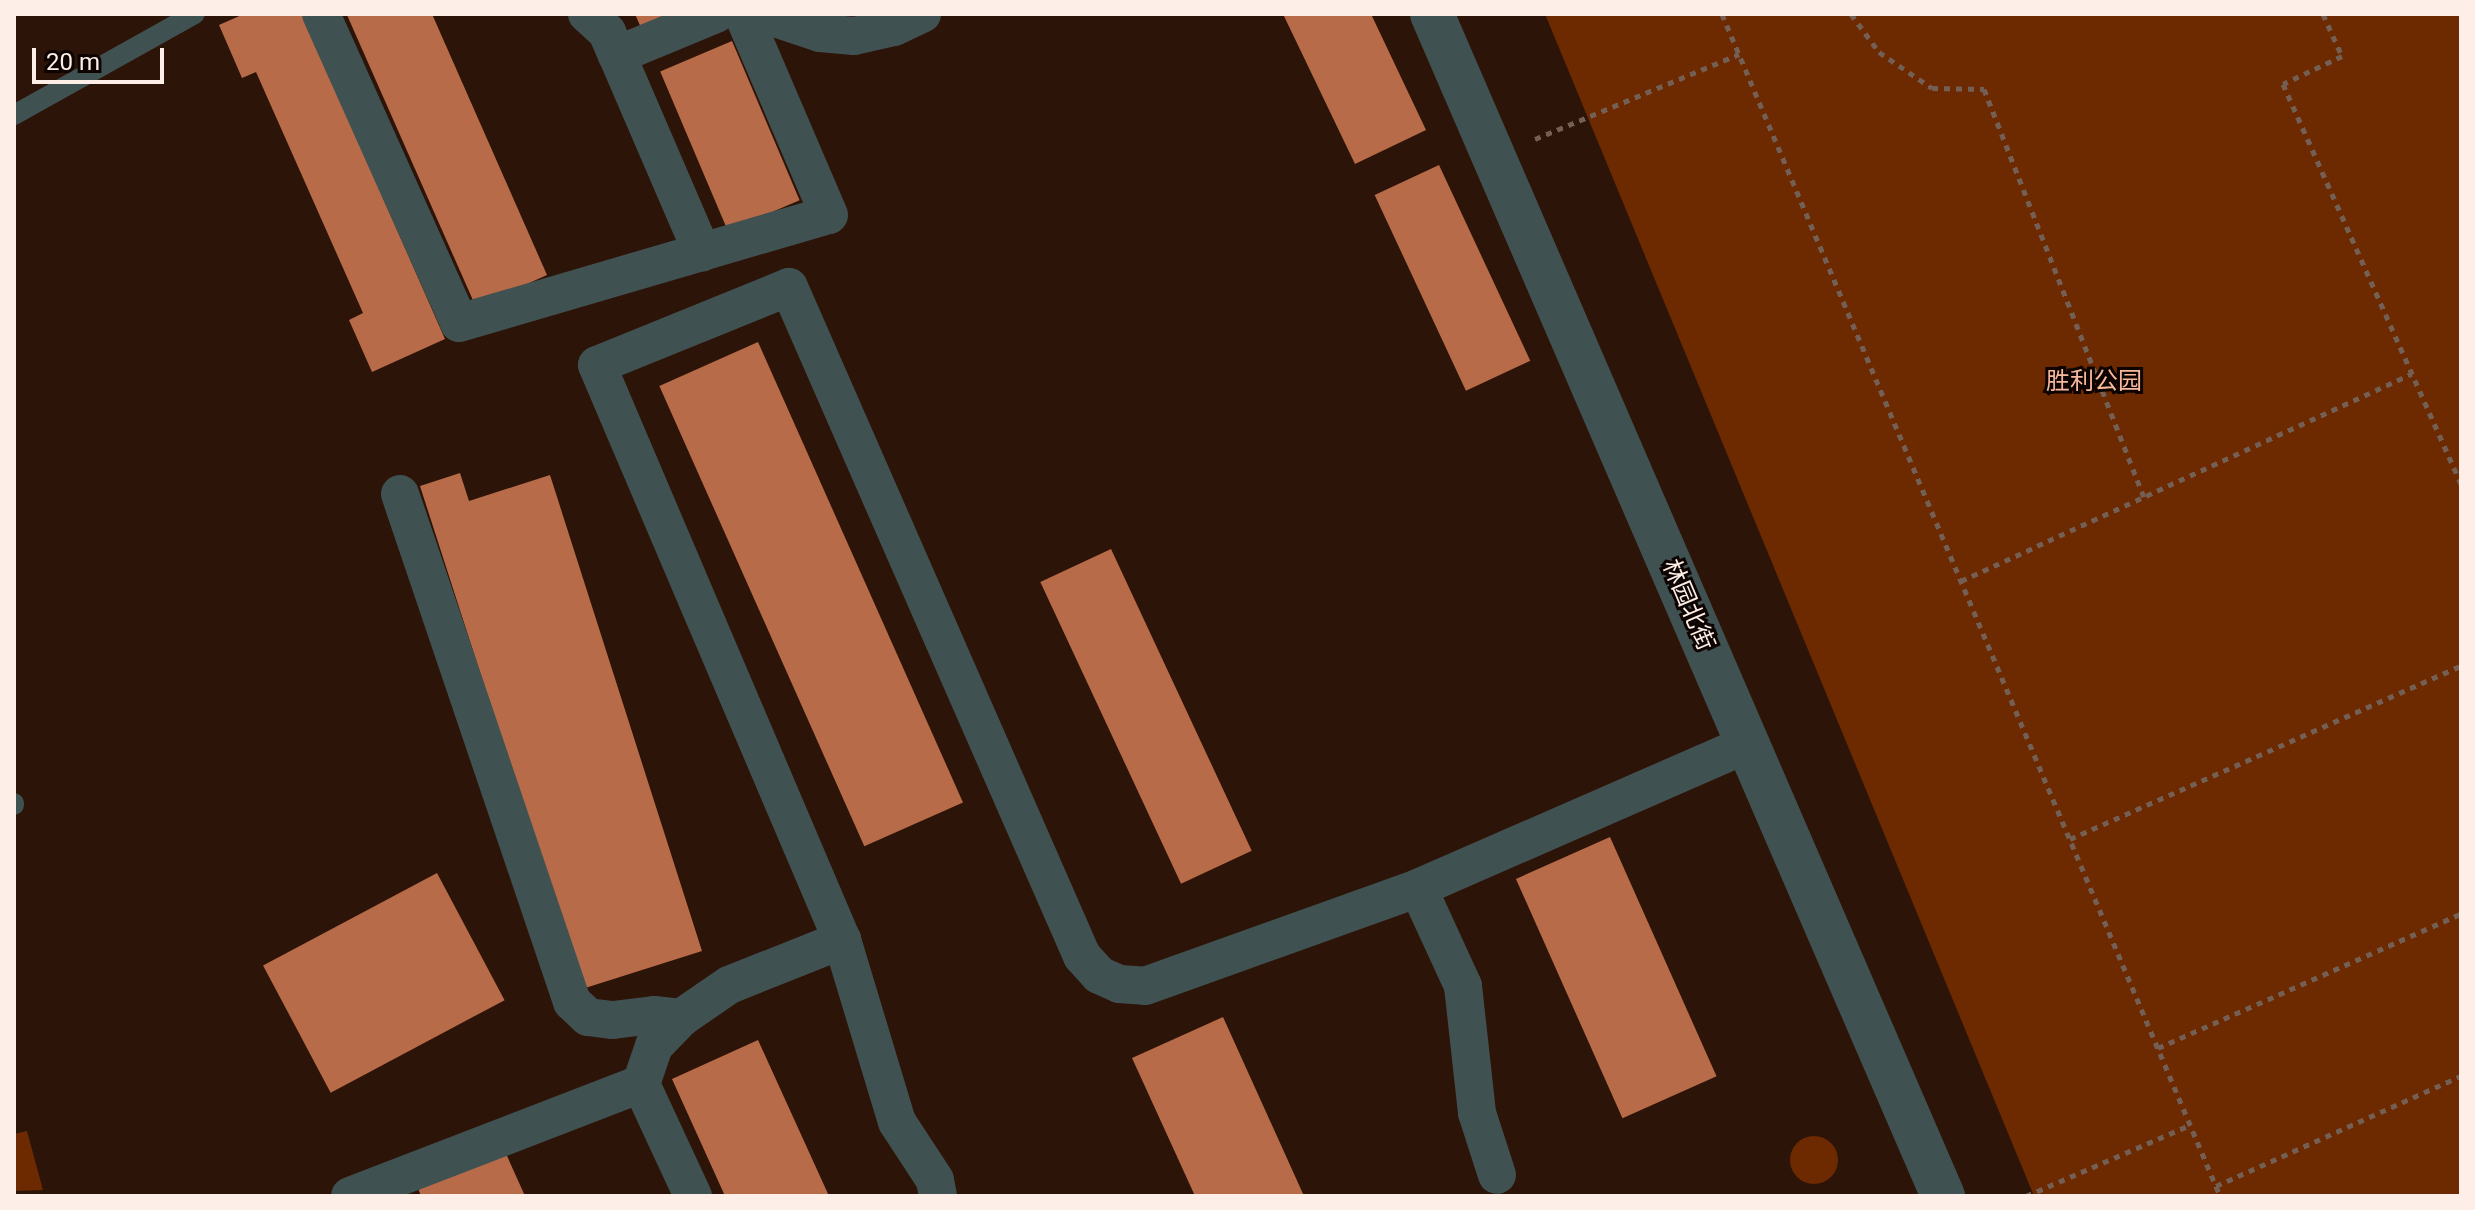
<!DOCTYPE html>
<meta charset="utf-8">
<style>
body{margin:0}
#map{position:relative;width:2475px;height:1210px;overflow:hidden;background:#2d1408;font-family:Roboto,"Noto Sans SC",sans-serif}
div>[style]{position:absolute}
.green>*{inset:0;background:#6d2900}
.round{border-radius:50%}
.building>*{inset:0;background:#b86b48;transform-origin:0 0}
.path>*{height:5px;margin-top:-2.5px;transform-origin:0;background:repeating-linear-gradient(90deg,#745f55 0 6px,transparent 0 12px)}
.service>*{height:20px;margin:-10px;padding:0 10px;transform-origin:10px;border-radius:10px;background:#405152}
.minor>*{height:38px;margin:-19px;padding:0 19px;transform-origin:19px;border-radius:19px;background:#405152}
.tertiary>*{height:44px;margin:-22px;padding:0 22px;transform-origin:22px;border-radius:22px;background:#405152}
span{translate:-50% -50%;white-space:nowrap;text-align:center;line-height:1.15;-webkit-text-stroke:6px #0d0402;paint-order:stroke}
.park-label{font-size:24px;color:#f7b89c}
.street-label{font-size:24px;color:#fdeee7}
.frame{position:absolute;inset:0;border:16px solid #fdeee7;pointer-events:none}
.scale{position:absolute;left:32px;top:48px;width:132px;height:36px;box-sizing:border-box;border:4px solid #fdeee7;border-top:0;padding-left:10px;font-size:24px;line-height:28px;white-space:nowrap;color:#fdeee7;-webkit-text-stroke:6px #0d0402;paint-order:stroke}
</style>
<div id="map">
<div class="green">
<i style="clip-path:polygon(1545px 14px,2461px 14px,2461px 1196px,2034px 1196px)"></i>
<i style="clip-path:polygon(27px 1131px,43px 1190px,14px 1191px,14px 1134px)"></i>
<i class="round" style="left:1790px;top:1136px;width:48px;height:48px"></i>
</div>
<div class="building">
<i style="clip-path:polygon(244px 14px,302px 14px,445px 339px,372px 372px,349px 320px,363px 313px,256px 72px,242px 78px,219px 25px)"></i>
<i style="clip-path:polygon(350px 14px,432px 14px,547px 275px,476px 307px,347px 15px)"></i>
<i style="clip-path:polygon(635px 14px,679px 14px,642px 30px)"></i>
<i style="clip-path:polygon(1283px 14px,1371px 14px,1426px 130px,1355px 164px)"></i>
<i style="left:732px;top:41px;width:173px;height:78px;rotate:67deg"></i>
<i style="left:1439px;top:165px;width:216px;height:71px;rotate:65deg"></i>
<i style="left:758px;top:342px;width:504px;height:108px;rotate:66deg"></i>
<i style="clip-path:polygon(460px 473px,469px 501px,550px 475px,702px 951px,582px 989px,420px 486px)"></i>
<i style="left:1111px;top:549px;width:333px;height:78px;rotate:65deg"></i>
<i style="left:1610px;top:837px;width:262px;height:103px;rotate:66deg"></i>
<i style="left:437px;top:873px;width:144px;height:197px;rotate:62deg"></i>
<i style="clip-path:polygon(1223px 1017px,1304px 1196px,1195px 1196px,1132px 1058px)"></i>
<i style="clip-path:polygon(758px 1040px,829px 1196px,725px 1196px,672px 1079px)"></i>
<i style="clip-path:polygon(503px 1147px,525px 1196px,421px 1196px,417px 1186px)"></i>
</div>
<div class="path">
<i style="left:1722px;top:14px;width:1283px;rotate:67.15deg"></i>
<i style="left:1851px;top:14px;width:47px;rotate:53.6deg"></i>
<i style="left:1879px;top:52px;width:64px;rotate:34.2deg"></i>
<i style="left:1932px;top:88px;width:52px;rotate:1.1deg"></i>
<i style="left:1984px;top:89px;width:438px;rotate:68.6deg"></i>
<i style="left:2323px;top:14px;width:46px;rotate:65.7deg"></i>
<i style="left:2342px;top:56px;width:65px;rotate:154.6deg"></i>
<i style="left:2283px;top:84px;width:438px;rotate:66deg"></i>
<i style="left:1535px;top:139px;width:221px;rotate:-22.6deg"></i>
<i style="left:1961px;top:581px;width:496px;rotate:-24.7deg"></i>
<i style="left:2070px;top:839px;width:428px;rotate:-23.9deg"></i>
<i style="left:2158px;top:1048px;width:331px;rotate:-23.9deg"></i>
<i style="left:2216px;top:1186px;width:269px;rotate:-24.2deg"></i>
<i style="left:2026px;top:1196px;width:179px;rotate:-23.4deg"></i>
</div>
<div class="service">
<i style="left:14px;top:115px;width:207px;rotate:-29.2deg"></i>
<i style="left:14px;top:803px;width:2px;rotate:90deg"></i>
</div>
<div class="minor">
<i style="left:321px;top:14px;width:338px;rotate:65.9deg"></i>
<i style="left:459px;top:323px;width:385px;rotate:-16.3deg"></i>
<i style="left:829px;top:215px;width:219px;rotate:-113.2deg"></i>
<i style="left:587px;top:14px;width:27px;rotate:42deg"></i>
<i style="left:607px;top:32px;width:25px;rotate:67deg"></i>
<i style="left:617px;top:55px;width:107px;rotate:-22.5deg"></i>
<i style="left:763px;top:14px;width:60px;rotate:18.4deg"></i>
<i style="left:820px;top:33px;width:34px;rotate:5deg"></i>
<i style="left:854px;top:36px;width:41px;rotate:-12.7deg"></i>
<i style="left:894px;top:27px;width:31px;rotate:-25deg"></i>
<i style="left:617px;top:55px;width:215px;rotate:66.7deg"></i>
<i style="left:400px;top:494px;width:536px;rotate:71.29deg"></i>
<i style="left:572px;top:1002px;width:22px;rotate:43deg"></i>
<i style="left:588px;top:1017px;width:25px;rotate:7deg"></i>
<i style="left:613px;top:1020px;width:41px;rotate:-7deg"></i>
<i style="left:654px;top:1015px;width:27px;rotate:6deg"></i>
<i style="left:1418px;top:888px;width:108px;rotate:65.3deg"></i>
<i style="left:1463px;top:986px;width:128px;rotate:83.7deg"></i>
<i style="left:1477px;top:1113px;width:65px;rotate:72.1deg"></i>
<i style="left:350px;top:1196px;width:312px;rotate:-21.1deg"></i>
<i style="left:693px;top:1196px;width:123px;rotate:-114.9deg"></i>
<i style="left:641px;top:1084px;width:40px;rotate:-71.1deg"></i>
<i style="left:654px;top:1046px;width:39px;rotate:-46deg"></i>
<i style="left:681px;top:1018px;width:58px;rotate:-34.5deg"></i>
<i style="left:729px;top:985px;width:122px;rotate:-21.7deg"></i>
<i style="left:938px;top:1196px;width:16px;rotate:-101deg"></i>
<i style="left:935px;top:1180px;width:69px;rotate:-123.2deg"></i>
<i style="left:897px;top:1122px;width:190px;rotate:-106.8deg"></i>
<i style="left:842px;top:940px;width:625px;rotate:-113.08deg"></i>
<i style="left:597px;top:365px;width:207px;rotate:-22.1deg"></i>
<i style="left:789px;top:287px;width:730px;rotate:66.35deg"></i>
<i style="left:1082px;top:956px;width:25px;rotate:48deg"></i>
<i style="left:1099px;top:975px;width:22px;rotate:24deg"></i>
<i style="left:1119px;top:984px;width:26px;rotate:4deg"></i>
<i style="left:1145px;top:986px;width:290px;rotate:-19.7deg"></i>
<i style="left:1418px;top:888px;width:360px;rotate:-23.6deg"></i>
</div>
<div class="tertiary">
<i style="left:1432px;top:14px;width:1288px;rotate:66.62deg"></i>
</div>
<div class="park-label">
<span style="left:2094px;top:382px">胜利公园</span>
</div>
<div class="street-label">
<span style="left:1688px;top:605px;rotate:67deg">林园北街</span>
</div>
<div class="frame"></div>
<div class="scale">20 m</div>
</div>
